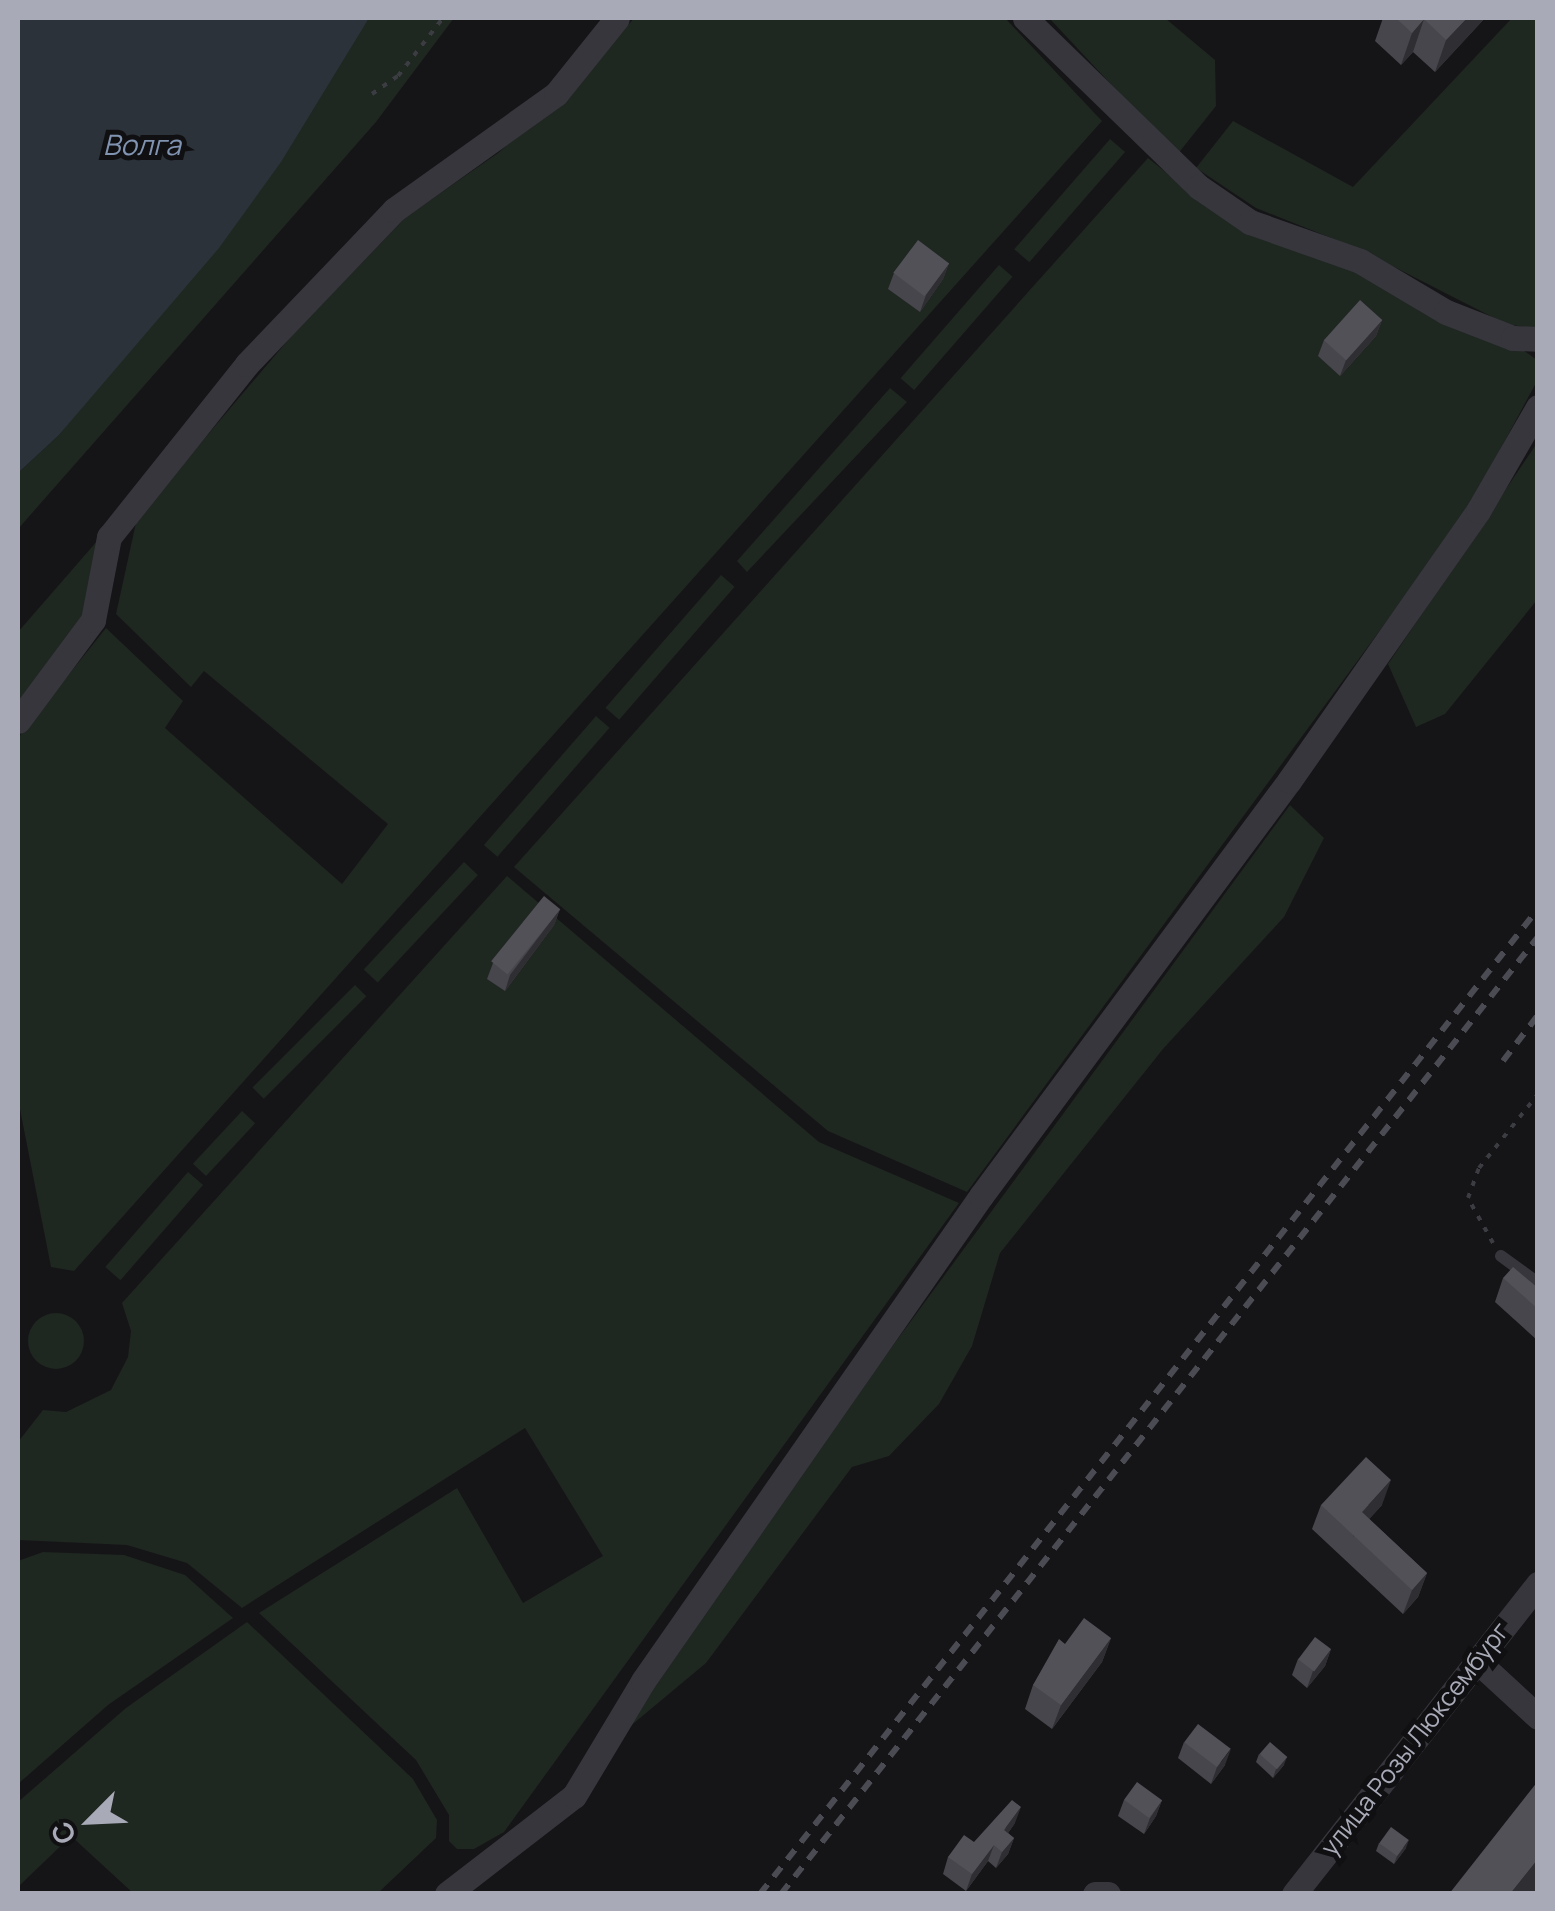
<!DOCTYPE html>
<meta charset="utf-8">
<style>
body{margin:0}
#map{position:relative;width:1555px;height:1911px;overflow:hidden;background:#151517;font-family:Manrope,sans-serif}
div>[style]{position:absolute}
.green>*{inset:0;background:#1f2721;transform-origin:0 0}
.round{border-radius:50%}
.water>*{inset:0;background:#2c323a}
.path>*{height:4px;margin-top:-2px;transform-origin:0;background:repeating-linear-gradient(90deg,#3c3d43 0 5px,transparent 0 13px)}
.service>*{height:12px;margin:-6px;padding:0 6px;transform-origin:6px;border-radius:6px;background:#36363c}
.minor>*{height:25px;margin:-12.5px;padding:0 12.5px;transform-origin:12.5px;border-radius:12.5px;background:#36363c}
.rail>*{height:6px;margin-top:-3px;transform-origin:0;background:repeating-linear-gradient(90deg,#4b4c53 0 12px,transparent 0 22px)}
.wall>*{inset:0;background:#47464c}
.shaded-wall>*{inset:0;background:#2f2e32}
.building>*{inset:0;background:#525158;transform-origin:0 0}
span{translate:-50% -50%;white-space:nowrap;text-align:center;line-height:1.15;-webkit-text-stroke:10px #101012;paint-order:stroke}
.street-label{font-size:25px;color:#a8aab7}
.water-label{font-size:28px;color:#8093b1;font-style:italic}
.frame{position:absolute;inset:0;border:20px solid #a8aab7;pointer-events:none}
.north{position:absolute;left:40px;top:1771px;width:100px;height:100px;-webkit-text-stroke:8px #101012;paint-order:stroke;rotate:246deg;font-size:28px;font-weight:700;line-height:40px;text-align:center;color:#a8aab7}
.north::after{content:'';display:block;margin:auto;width:35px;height:45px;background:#a8aab7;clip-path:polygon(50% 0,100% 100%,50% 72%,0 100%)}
</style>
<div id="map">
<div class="green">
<i style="clip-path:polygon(369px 18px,454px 18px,376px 122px,18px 529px,18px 473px,59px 435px,129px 350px)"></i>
<i style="clip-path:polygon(634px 18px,1005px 18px,1102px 121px,74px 1271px,51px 1267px,18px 1099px,18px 738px,106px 628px,183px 701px,165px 728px,342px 884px,388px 824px,204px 671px,191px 687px,116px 614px,137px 518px,294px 333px,406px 217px,498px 153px,582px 80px)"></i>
<i style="clip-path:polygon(1165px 18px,1215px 60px,1216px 106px,1177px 155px,1050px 19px)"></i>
<i style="clip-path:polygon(1512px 18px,1537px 18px,1537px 329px,1506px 324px,1361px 250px,1256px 208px,1196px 168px,1233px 121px,1353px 187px)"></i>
<i style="left:1110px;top:139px;width:20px;height:146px;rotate:41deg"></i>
<i style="clip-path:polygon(1148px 158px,1197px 197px,1365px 272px,1469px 333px,1526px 352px,1537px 360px,1537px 381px,1467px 512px,967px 1192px,828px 1131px,514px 867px)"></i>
<i style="left:999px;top:265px;width:18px;height:150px;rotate:41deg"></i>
<i style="clip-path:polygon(890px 388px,907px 402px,747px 572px,737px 561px)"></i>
<i style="clip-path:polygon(1537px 443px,1537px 600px,1445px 714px,1416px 727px,1388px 664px)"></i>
<i style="clip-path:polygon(98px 540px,84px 616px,18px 703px,18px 632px)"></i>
<i style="left:721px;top:575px;width:18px;height:176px;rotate:41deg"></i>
<i style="left:596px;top:716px;width:18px;height:171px;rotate:41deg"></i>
<i style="clip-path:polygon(1290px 805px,1324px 838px,1284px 917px,1163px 1049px,1000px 1253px,972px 1346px,939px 1404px,889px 1456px,852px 1467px,706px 1663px,622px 1733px,847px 1408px)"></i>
<i style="left:464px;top:862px;width:19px;height:147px;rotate:43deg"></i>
<i style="clip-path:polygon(507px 876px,819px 1142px,959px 1203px,504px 1832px,474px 1849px,457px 1849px,449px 1841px,449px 1815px,416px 1760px,259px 1613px,457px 1488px,523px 1603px,603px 1556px,525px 1428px,242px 1608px,187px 1563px,127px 1545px,18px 1540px,18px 1442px,43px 1410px,66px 1412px,111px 1390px,128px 1357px,131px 1331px,122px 1303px)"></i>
<i style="left:355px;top:985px;width:16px;height:145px;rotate:45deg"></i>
<i style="left:242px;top:1111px;width:18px;height:72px;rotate:43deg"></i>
<i style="left:188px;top:1172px;width:20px;height:126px;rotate:41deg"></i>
<i class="round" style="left:28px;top:1313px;width:56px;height:56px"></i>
<i style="clip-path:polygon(43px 1552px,124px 1555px,185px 1575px,233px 1618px,108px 1705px,18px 1784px,18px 1561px)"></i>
<i style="clip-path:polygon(247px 1622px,413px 1779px,437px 1820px,436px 1838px,378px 1893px,133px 1893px,71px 1836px,18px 1887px,18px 1802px,126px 1708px)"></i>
</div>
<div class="water">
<i style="clip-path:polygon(18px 18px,369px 18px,281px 162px,219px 248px,59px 435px,18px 473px)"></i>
</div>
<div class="path">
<i style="left:372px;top:94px;width:32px;rotate:-35deg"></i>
<i style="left:398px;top:76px;width:73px;rotate:-52.2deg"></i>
<i style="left:1493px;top:1243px;width:51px;rotate:-119.1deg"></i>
<i style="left:1468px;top:1198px;width:32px;rotate:-70deg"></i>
<i style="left:1479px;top:1168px;width:95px;rotate:-51.4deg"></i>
</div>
<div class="service">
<i style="left:1501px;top:1256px;width:46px;rotate:36.1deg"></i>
</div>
<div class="minor">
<i style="left:1025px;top:18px;width:243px;rotate:44.2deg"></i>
<i style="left:1199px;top:187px;width:62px;rotate:34.5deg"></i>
<i style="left:1250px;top:222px;width:117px;rotate:19.5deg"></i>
<i style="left:1360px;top:261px;width:100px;rotate:30.7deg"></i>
<i style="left:1446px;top:312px;width:72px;rotate:21.2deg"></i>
<i style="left:1513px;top:338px;width:25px;rotate:2deg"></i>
<i style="left:18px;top:721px;width:126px;rotate:-53.4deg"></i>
<i style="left:93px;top:620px;width:85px;rotate:-79.1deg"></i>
<i style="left:109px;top:537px;width:221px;rotate:-51.4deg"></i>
<i style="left:247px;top:364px;width:213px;rotate:-46.3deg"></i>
<i style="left:394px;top:210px;width:199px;rotate:-35.6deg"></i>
<i style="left:556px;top:94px;width:97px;rotate:-51.2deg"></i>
<i style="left:1476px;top:1660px;width:84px;rotate:42.6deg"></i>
<i style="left:447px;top:1894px;width:160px;rotate:-37.7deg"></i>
<i style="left:574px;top:1796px;width:134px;rotate:-59deg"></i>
<i style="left:643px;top:1681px;width:591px;rotate:-55.13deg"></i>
<i style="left:981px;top:1196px;width:517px;rotate:-53.42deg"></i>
<i style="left:1289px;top:781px;width:330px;rotate:-55deg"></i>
<i style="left:1478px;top:511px;width:120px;rotate:-60deg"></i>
<i style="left:1095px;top:1894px;width:13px"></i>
<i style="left:1294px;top:1894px;width:395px;rotate:-51.8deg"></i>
</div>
<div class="rail">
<i style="left:1503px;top:1061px;width:58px;rotate:-52.7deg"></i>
<i style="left:760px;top:1894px;width:1255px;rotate:-51.7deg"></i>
<i style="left:781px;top:1894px;width:1220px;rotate:-51.66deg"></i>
</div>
<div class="wall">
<i style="clip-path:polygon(1383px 18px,1485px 18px,1435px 72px,1413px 52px,1401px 65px,1375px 41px)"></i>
<i style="clip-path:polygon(949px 263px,943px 279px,920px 312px,888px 289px,894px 273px)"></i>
<i style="clip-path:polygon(1382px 320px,1376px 336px,1340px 376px,1318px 356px,1324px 340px)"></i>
<i style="clip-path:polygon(560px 909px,554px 925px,505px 991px,487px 979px,493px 963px)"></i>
<i style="clip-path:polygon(1503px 1278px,1538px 1288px,1538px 1341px,1495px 1302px)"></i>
<i style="clip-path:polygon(1321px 1505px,1382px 1505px,1369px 1519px,1427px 1573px,1418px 1597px,1403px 1614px,1312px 1529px)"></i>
<i style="clip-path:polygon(1111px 1638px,1102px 1662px,1052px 1729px,1025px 1709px,1033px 1685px,1065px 1644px)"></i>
<i style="clip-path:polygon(1331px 1649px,1325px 1666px,1307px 1688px,1292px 1675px,1298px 1659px)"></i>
<i style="clip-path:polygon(1184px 1742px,1225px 1765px,1211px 1784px,1178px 1758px)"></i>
<i style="clip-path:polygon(1259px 1754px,1284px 1765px,1273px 1778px,1256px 1762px)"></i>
<i style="clip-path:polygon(1124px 1800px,1162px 1800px,1156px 1816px,1144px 1834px,1118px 1816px)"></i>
<i style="clip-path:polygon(1015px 1823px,1008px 1833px,1014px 1838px,1008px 1854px,996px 1868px,988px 1861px,966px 1891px,943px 1874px,948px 1857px)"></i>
<i style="clip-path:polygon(1379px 1843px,1406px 1848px,1394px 1864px,1376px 1851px)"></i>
</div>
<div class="shaded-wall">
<i style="clip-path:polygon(1467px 18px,1485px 18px,1435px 72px,1446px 40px)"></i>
<i style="clip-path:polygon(1424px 19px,1413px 52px,1401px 65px,1412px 33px)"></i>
<i style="clip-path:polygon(949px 263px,943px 279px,920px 312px,926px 295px)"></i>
<i style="clip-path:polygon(1382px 320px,1376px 336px,1340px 376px,1346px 360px)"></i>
<i style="clip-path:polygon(560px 909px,554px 925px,505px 991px,510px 975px)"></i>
<i style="clip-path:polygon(1391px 1480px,1382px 1505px,1353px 1537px,1362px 1512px)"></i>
<i style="clip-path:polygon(1427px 1573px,1418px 1597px,1403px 1614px,1412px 1590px)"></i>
<i style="clip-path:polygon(1111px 1638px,1102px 1662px,1052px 1729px,1061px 1705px)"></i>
<i style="clip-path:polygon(1331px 1649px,1325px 1666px,1307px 1688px,1313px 1671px)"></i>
<i style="clip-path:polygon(1231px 1749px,1225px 1765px,1211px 1784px,1217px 1767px)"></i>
<i style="clip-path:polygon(1287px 1757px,1284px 1765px,1273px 1778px,1276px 1769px)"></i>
<i style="clip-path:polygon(1162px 1800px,1156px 1816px,1144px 1834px,1150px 1818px)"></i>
<i style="clip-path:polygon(1021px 1807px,1015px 1823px,999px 1846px,1004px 1830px)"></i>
<i style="clip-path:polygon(1014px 1838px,1008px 1854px,996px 1868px,1002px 1852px)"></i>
<i style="clip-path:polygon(1409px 1840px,1406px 1848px,1394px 1864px,1397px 1856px)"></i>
<i style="clip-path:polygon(994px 1845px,988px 1861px,966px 1891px,972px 1874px)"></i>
<i style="clip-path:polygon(1538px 1859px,1538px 1894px,1510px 1894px)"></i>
</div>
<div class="building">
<i style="clip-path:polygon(1396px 18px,1467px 18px,1446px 40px,1424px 19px,1412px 33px)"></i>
<i style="left:918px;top:240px;width:39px;height:41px;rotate:37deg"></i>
<i style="left:1360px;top:300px;width:30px;height:54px;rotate:42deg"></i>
<i style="left:544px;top:896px;width:21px;height:84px;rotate:39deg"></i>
<i style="clip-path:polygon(1513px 1267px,1538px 1288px,1538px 1309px,1503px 1278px)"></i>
<i style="clip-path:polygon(1366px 1457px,1391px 1480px,1362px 1512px,1427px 1573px,1412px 1590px,1321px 1505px)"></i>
<i style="clip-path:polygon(1084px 1618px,1111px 1638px,1061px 1705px,1033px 1685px,1059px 1639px,1065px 1644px)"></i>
<i style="left:1315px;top:1637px;width:20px;height:28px;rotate:37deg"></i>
<i style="left:1198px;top:1724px;width:41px;height:23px;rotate:37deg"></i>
<i style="left:1270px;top:1742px;width:23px;height:16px;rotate:41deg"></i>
<i style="clip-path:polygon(1538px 1781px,1538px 1859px,1510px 1894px,1449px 1894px)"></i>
<i style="left:1137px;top:1782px;width:31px;height:22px;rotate:36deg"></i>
<i style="clip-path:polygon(1012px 1800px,1021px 1807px,1004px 1830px,1014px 1838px,1002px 1852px,994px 1845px,972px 1874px,948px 1857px,964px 1835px,974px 1842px)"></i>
<i style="left:1391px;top:1827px;width:22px;height:20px;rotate:36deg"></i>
</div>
<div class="street-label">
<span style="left:1415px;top:1739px;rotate:-52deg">улица Розы Люксембург</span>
</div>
<div class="water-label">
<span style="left:142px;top:144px">Волга</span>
</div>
<div class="frame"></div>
<div class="north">С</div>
</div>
